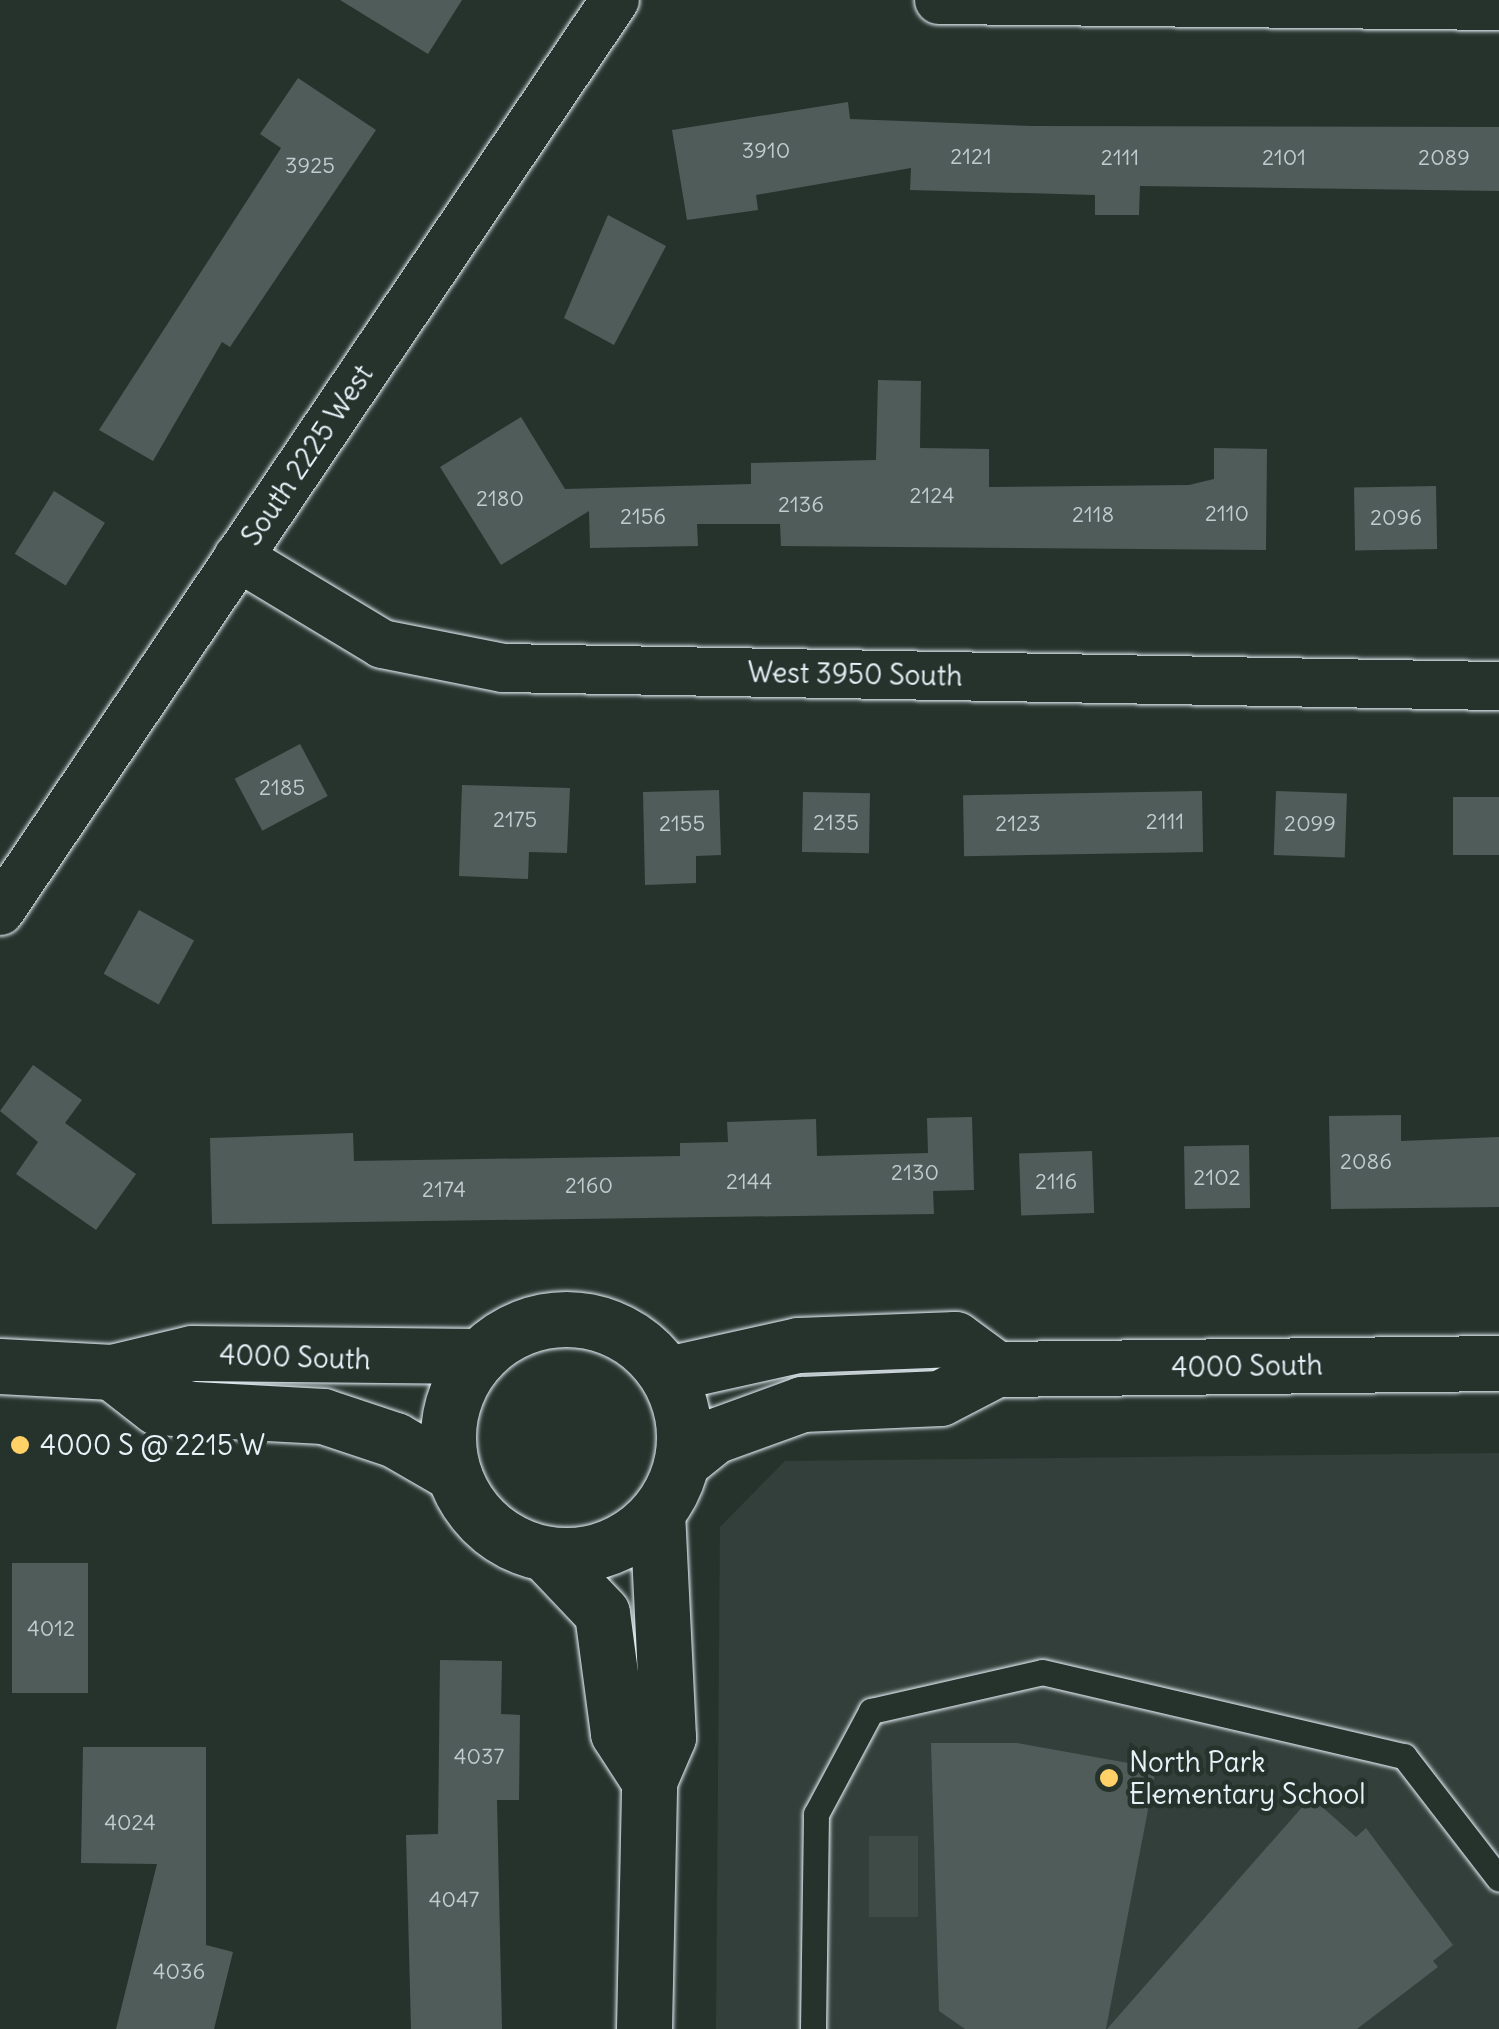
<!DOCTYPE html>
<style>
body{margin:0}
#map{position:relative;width:1499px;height:2029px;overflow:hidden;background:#26332d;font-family:Delius,sans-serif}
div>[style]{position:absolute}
.built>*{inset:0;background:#333f3a}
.green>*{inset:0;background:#3e4b47;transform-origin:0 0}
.building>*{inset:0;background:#505c59;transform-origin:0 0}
.roads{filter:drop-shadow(0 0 2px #e8f1f8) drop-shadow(0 0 2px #e8f1f8)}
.lane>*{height:25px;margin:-12.5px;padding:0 12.5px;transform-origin:12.5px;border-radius:12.5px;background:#26332d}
.street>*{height:48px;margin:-24px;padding:0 24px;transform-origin:24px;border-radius:24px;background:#26332d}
.secondary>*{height:55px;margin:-27.5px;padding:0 27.5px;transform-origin:27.5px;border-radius:27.5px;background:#26332d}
.secondary>.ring{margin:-27.5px;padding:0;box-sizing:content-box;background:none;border:55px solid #26332d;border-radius:50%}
.dots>*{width:28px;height:28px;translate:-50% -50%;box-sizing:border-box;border:5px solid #26332d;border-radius:50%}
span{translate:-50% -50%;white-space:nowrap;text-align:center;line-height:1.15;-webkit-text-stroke:9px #26332d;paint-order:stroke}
.number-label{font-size:22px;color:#c2ccd0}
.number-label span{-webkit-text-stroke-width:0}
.street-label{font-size:28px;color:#e8f1f8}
.poi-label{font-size:28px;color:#e8f1f8}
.left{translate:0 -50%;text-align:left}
</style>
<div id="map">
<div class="built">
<i style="clip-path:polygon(1499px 1453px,1499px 2029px,716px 2029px,720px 1527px,785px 1461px)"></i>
</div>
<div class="green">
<i style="left:869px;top:1836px;width:49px;height:81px"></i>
</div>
<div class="building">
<i style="clip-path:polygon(340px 0,462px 0,428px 54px)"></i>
<i style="clip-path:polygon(298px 78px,376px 130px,230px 347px,222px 342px,153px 461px,99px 430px,281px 148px,260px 134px)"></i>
<i style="clip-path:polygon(848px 102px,850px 119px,1031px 126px,1499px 127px,1499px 191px,1140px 186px,1139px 215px,1095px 215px,1095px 195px,910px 190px,911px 168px,756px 195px,758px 210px,687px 220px,672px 130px)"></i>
<i style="clip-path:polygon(608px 215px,666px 246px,614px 345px,564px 318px)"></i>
<i style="clip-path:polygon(878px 380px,921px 381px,920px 448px,989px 449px,989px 487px,1189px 485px,1214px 479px,1214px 448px,1267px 449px,1266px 550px,781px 546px,780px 524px,697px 524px,698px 546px,590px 548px,589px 511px,501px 565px,440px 467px,521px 417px,565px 489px,751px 484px,751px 463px,876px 460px)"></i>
<i style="left:1436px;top:486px;width:63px;height:82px;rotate:89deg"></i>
<i style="left:54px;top:491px;width:60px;height:74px;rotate:32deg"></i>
<i style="left:300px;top:744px;width:59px;height:74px;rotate:62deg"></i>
<i style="clip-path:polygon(462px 785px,570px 788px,567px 853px,529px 852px,528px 879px,459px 876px)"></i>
<i style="clip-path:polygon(719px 790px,721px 855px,696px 856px,696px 883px,645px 885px,643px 792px)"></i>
<i style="left:1202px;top:791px;width:61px;height:239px;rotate:89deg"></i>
<i style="left:1276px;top:791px;width:71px;height:64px;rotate:2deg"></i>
<i style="left:803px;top:792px;width:67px;height:60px;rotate:1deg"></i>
<i style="left:1499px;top:797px;width:58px;height:46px;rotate:90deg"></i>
<i style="left:139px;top:910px;width:63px;height:73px;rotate:29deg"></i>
<i style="clip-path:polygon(33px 1065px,82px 1100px,65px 1123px,136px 1174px,96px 1230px,16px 1174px,38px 1142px,0 1111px)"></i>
<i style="clip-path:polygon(1401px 1115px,1401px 1141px,1499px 1137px,1499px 1207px,1331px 1209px,1329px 1116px)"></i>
<i style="clip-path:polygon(972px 1117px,974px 1190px,933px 1191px,934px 1214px,212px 1224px,210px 1138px,353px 1133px,354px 1161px,680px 1156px,680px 1143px,728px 1142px,727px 1122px,816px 1119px,817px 1156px,928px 1153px,927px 1118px)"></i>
<i style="left:1249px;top:1145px;width:63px;height:65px;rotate:89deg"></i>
<i style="left:1092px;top:1151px;width:62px;height:73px;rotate:88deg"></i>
<i style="left:88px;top:1563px;width:130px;height:76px;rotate:90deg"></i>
<i style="clip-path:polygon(440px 1660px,502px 1661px,501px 1714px,520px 1715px,519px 1800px,497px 1800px,502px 2029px,411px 2029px,406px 1835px,438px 1834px)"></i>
<i style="clip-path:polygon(931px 1743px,1017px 1743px,1156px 1768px,1106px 2029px,965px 2029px,939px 2011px)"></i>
<i style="clip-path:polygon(83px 1747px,206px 1747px,206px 1945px,233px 1952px,214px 2029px,116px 2029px,157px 1864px,81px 1863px)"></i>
<i style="clip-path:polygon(1311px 1797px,1356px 1837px,1366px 1828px,1453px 1945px,1433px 1961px,1438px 1967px,1357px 2029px,1107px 2029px)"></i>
</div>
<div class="roads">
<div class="lane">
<i style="left:813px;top:2029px;width:215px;rotate:-89.2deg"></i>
<i style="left:816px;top:1814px;width:117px;rotate:-61.9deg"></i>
<i style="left:871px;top:1711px;width:175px;rotate:-12.8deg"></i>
<i style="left:1042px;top:1672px;width:372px;rotate:13.1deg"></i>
<i style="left:1404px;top:1756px;width:155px;rotate:52.3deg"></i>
</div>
<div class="street">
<i style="left:939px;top:0;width:560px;rotate:0.61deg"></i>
<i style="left:238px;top:557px;width:168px;rotate:31.1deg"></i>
<i style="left:382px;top:644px;width:123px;rotate:11.2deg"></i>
<i style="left:503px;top:668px;width:996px;rotate:1.04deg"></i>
<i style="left:0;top:911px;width:1099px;rotate:-55.98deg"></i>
</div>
<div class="secondary">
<i class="ring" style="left:448px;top:1319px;width:181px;height:181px"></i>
<i style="left:0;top:1366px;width:112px;rotate:3.1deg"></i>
<i style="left:112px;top:1372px;width:82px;rotate:-13.4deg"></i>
<i style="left:192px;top:1353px;width:288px;rotate:0.6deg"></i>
<i style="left:112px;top:1372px;width:57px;rotate:37.9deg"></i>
<i style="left:157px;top:1407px;width:166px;rotate:3.1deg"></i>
<i style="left:323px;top:1416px;width:76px;rotate:18.4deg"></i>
<i style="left:395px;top:1440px;width:68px;rotate:30deg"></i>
<i style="left:667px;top:1374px;width:134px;rotate:-12.5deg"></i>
<i style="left:798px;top:1345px;width:157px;rotate:-2.2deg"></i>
<i style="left:955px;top:1339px;width:51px;rotate:36.2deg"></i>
<i style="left:683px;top:1461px;width:40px;rotate:-39deg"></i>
<i style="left:714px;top:1436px;width:94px;rotate:-20deg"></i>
<i style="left:802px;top:1404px;width:138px;rotate:-2.5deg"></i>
<i style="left:940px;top:1398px;width:63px;rotate:-27.4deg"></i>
<i style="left:996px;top:1369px;width:503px;rotate:-0.68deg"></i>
<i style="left:546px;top:1554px;width:81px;rotate:46.5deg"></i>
<i style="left:602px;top:1613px;width:121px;rotate:82.4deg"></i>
<i style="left:618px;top:1733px;width:57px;rotate:57.1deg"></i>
<i style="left:644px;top:2029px;width:248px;rotate:-88.8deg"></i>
<i style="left:649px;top:1781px;width:48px;rotate:-66.6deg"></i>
<i style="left:668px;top:1737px;width:224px;rotate:-92.8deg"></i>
</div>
</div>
<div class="dots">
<i style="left:20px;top:1445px;background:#ffd166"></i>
<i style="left:1109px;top:1778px;background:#ffd166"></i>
</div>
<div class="number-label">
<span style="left:766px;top:151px">3910</span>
<span style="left:971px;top:157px">2121</span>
<span style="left:1120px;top:158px">2111</span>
<span style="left:1284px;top:158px">2101</span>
<span style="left:1444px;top:158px">2089</span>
<span style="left:310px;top:166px">3925</span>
<span style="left:932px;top:496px">2124</span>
<span style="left:500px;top:499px">2180</span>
<span style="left:801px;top:505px">2136</span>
<span style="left:1227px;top:514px">2110</span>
<span style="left:1093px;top:515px">2118</span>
<span style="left:643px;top:517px">2156</span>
<span style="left:1396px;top:518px">2096</span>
<span style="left:282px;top:788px">2185</span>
<span style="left:515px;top:820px">2175</span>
<span style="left:1165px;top:822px">2111</span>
<span style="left:836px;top:823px">2135</span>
<span style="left:682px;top:824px">2155</span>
<span style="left:1018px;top:824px">2123</span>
<span style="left:1310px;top:824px">2099</span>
<span style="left:1366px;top:1162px">2086</span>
<span style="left:915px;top:1173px">2130</span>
<span style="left:1217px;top:1178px">2102</span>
<span style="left:749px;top:1182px">2144</span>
<span style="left:1056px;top:1182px">2116</span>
<span style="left:589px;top:1186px">2160</span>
<span style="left:444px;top:1190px">2174</span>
<span style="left:51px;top:1629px">4012</span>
<span style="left:479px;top:1757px">4037</span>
<span style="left:130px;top:1823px">4024</span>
<span style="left:454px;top:1900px">4047</span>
<span style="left:179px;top:1972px">4036</span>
</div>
<div class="street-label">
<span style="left:307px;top:455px;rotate:-56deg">South 2225 West</span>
<span style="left:855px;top:674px;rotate:1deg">West 3950 South</span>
<span style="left:295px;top:1357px;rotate:2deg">4000 South</span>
<span style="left:1247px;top:1366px;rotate:-1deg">4000 South</span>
</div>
<div class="poi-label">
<span class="left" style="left:40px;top:1445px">4000 S @ 2215 W</span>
<span class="left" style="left:1129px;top:1778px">North Park<br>Elementary School</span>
</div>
</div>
